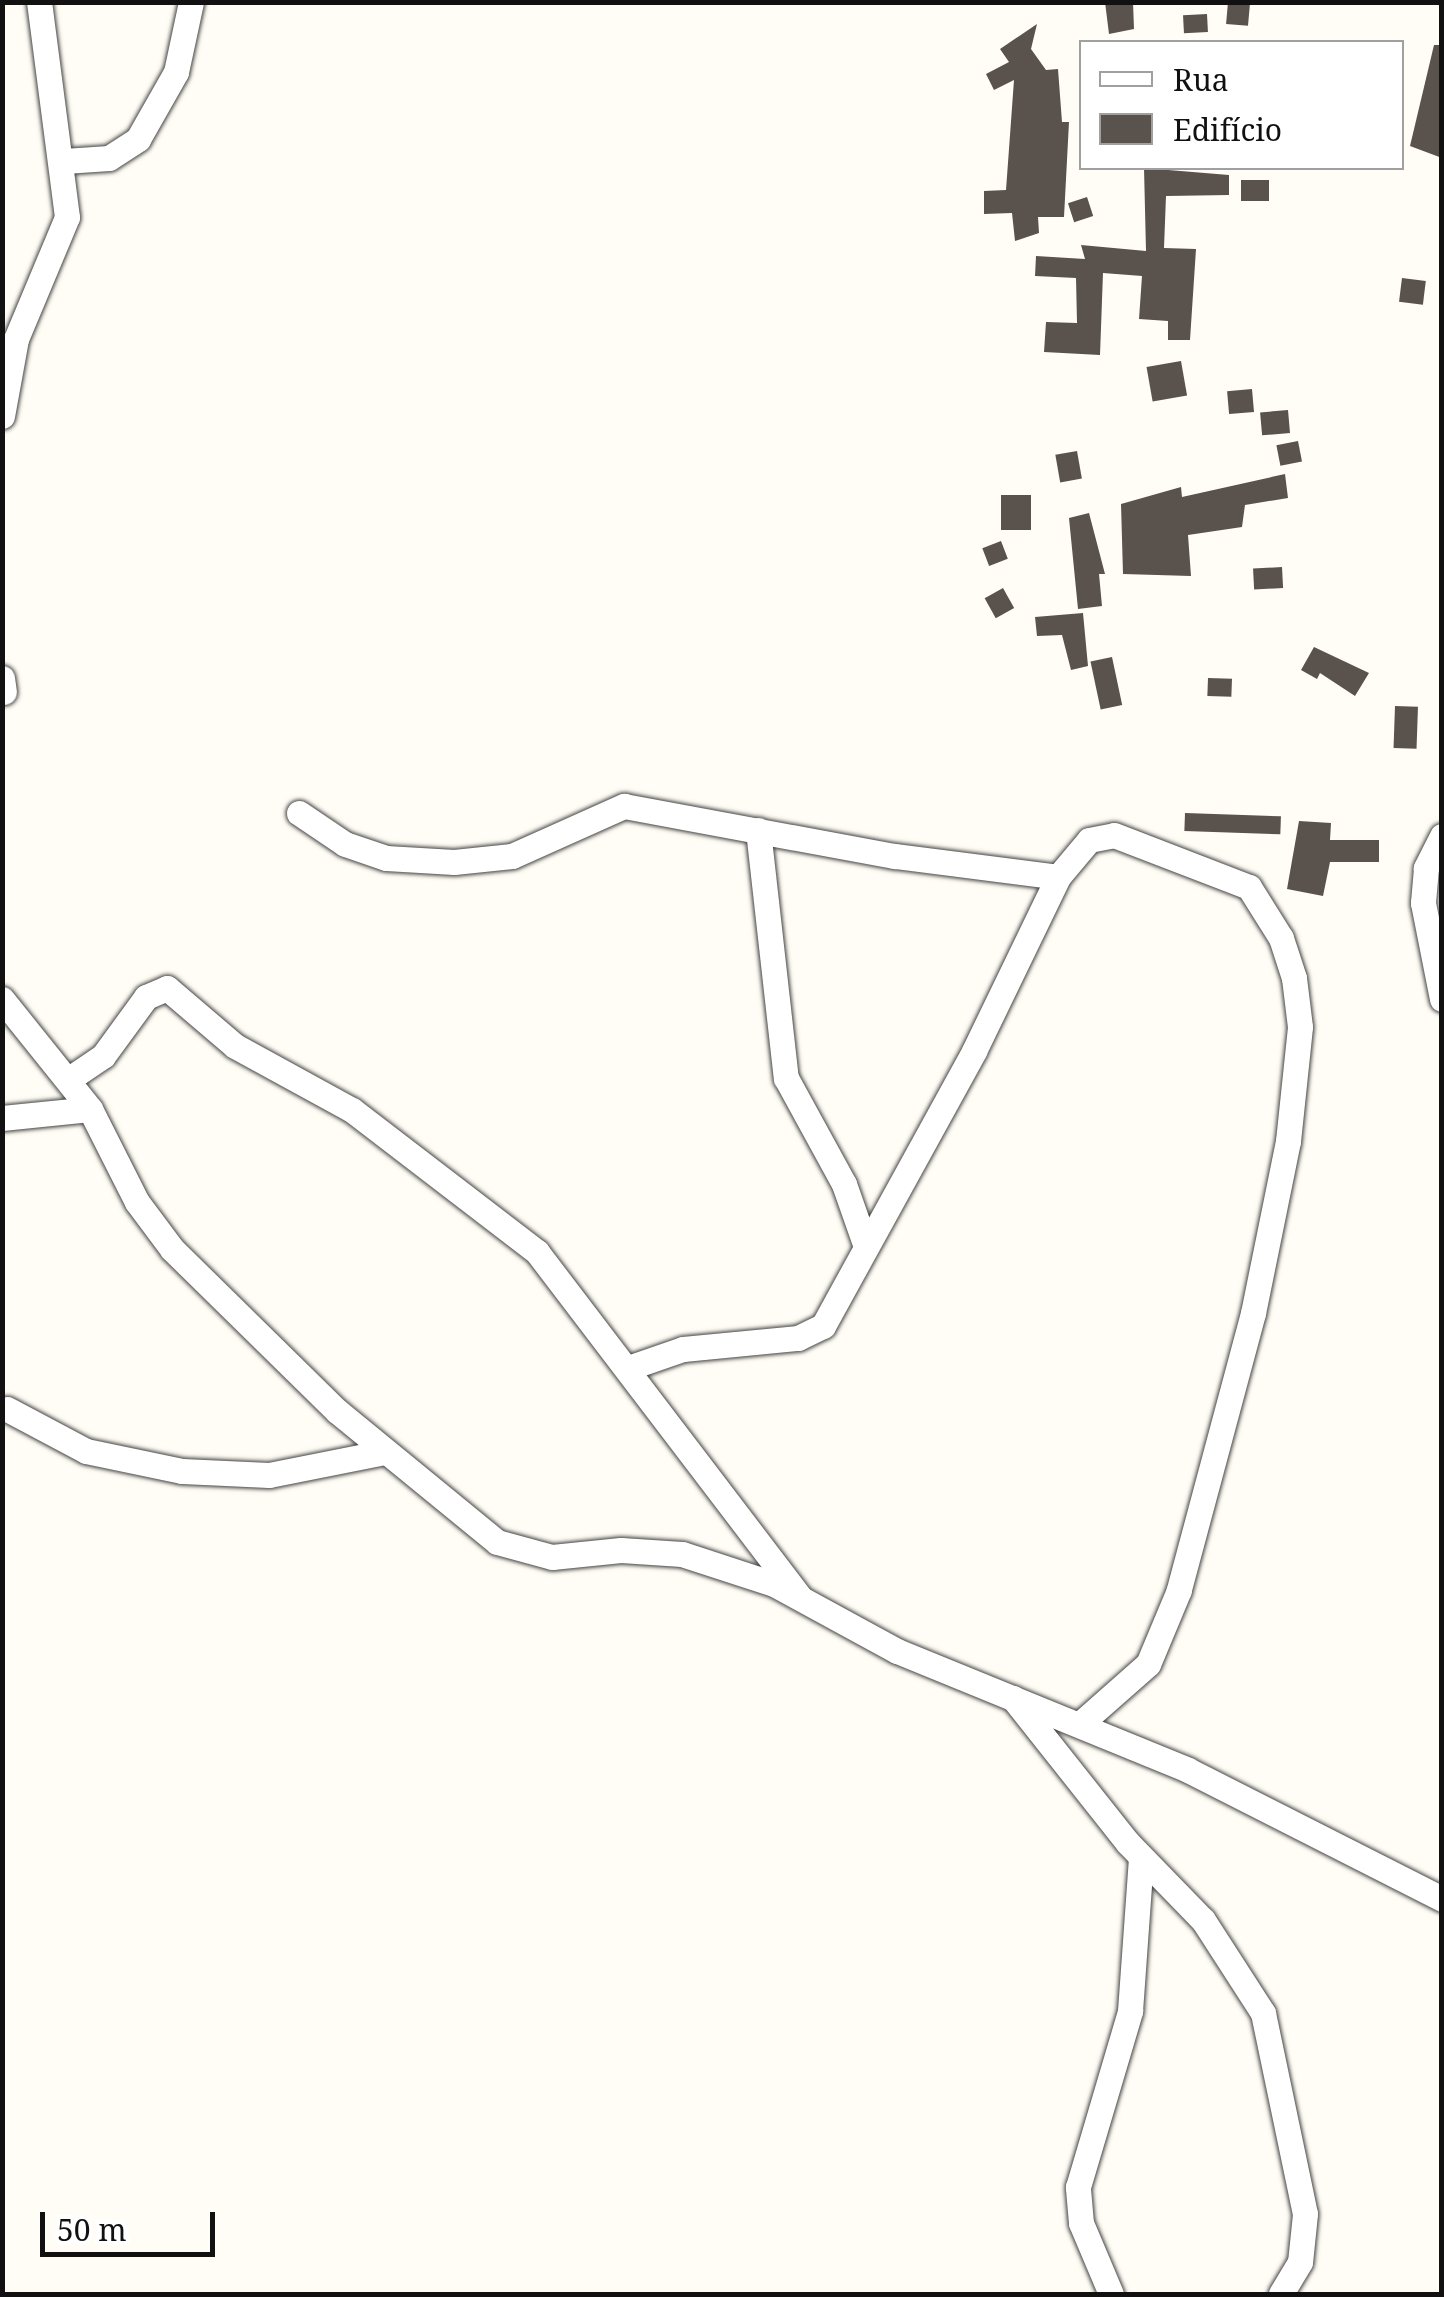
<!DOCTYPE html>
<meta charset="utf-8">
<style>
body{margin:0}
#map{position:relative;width:1444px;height:2297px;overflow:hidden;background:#fffdf5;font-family:"Noto Serif",serif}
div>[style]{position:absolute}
.building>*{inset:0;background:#5a524d;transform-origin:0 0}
.roads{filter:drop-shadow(0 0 2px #444) drop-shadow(0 0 2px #444)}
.street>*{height:25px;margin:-12.5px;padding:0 12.5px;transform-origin:12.5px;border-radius:12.5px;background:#fff}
span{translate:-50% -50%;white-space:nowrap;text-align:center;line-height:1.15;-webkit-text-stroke:10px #fff;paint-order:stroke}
.frame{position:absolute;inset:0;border:5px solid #111;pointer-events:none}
.legend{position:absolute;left:1079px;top:40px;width:325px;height:130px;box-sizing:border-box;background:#fff;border:2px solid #a0a0a0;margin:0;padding:12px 18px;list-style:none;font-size:30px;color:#111}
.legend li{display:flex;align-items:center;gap:20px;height:50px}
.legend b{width:50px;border:2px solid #a0a0a0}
.scale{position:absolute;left:40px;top:2212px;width:175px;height:45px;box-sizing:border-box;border:5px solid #111;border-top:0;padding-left:12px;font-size:30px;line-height:35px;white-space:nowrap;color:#111;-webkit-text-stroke:8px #fff;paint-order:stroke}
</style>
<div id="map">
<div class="building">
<i style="clip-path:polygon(1105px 2px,1133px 2px,1134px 29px,1109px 34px)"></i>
<i style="left:1228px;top:2px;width:22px;height:22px;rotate:5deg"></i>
<i style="left:1207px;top:14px;width:18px;height:24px;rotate:87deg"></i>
<i style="clip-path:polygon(1037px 24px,1031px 49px,1046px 70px,1058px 69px,1062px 122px,1069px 122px,1064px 217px,1038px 217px,1039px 233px,1015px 241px,1012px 213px,984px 214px,984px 191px,1006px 190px,1014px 80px,994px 90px,986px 74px,1009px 62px,1000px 49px)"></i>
<i style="clip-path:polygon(1434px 45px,1442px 45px,1442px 158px,1410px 146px)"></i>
<i style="clip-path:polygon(1144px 168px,1229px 175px,1229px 195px,1166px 196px,1164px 248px,1196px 249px,1190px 340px,1168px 340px,1168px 321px,1139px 319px,1142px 276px,1103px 273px,1100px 355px,1044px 352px,1046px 322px,1077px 323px,1076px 278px,1035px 276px,1036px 256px,1085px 259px,1081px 245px,1146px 251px)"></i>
<i style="left:1241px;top:180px;width:28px;height:21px"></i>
<i style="left:1087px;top:197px;width:20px;height:20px;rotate:72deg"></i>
<i style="left:1402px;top:278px;width:24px;height:24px;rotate:7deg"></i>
<i style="left:1181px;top:361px;width:35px;height:35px;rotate:80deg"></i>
<i style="left:1252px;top:389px;width:23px;height:25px;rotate:85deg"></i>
<i style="left:1288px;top:410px;width:23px;height:28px;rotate:85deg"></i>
<i style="left:1298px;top:441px;width:21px;height:22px;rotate:79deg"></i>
<i style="left:1077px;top:451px;width:28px;height:22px;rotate:80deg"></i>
<i style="clip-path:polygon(1285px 474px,1288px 498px,1245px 505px,1242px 527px,1188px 535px,1191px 576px,1123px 574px,1121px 504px,1181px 487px,1182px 497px)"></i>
<i style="left:1001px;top:495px;width:30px;height:35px"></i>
<i style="clip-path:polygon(1089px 513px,1105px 574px,1099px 574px,1102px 606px,1078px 609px,1069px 518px)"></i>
<i style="left:1001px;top:541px;width:19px;height:20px;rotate:69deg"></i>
<i style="left:1282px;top:567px;width:21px;height:29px;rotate:87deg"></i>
<i style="left:1003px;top:588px;width:23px;height:21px;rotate:61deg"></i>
<i style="clip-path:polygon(1083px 613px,1088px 666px,1071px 670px,1062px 635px,1037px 636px,1035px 617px)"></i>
<i style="clip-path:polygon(1314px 647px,1369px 673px,1355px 696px,1320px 673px,1317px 679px,1301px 670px)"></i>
<i style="left:1112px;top:657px;width:49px;height:22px;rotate:78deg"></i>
<i style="left:1208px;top:678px;width:24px;height:18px;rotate:2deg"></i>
<i style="left:1395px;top:706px;width:23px;height:42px;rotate:2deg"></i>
<i style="left:1185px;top:813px;width:96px;height:18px;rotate:2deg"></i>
<i style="clip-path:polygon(1299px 821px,1331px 823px,1330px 840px,1379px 840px,1379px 862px,1330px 862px,1323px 896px,1287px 889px)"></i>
</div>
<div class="roads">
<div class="street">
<i style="left:64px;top:161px;width:45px;rotate:-3.8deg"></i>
<i style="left:109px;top:158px;width:35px;rotate:-33deg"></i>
<i style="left:138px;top:139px;width:77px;rotate:-60.4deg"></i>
<i style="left:176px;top:72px;width:72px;rotate:-77.9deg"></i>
<i style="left:2px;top:416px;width:78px;rotate:-79.7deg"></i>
<i style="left:16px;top:339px;width:132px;rotate:-67.3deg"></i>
<i style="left:67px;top:217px;width:217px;rotate:-97.4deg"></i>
<i style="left:2px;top:678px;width:14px;rotate:82deg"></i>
<i style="left:299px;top:813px;width:55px;rotate:34deg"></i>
<i style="left:345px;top:844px;width:43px;rotate:18.9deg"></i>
<i style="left:386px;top:858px;width:68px;rotate:3.4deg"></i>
<i style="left:454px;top:862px;width:58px;rotate:-5.9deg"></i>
<i style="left:512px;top:856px;width:123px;rotate:-24.1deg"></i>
<i style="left:624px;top:806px;width:276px;rotate:10.5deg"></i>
<i style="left:895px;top:856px;width:164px;rotate:7.3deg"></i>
<i style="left:758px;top:830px;width:250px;rotate:83.6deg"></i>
<i style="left:786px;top:1078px;width:121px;rotate:61.3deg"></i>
<i style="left:844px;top:1184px;width:64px;rotate:70.7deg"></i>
<i style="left:1442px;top:836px;width:36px;rotate:117deg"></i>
<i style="left:1426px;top:868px;width:35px;rotate:95deg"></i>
<i style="left:1423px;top:903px;width:98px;rotate:78.8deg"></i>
<i style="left:2px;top:999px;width:141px;rotate:51.3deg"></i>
<i style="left:90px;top:1109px;width:104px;rotate:63.2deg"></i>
<i style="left:137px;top:1202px;width:59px;rotate:53.3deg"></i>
<i style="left:172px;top:1249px;width:231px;rotate:44.5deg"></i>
<i style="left:337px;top:1411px;width:207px;rotate:39.3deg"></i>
<i style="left:497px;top:1542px;width:57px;rotate:15.3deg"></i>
<i style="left:552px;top:1557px;width:69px;rotate:-5.8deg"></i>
<i style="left:621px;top:1550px;width:61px;rotate:3.8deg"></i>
<i style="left:682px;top:1554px;width:97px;rotate:18.1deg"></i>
<i style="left:774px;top:1584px;width:140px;rotate:28.6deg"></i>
<i style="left:897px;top:1651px;width:314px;rotate:22.2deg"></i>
<i style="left:1188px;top:1770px;width:285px;rotate:26.9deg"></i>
<i style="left:69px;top:1079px;width:41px;rotate:-34.1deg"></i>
<i style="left:103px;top:1056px;width:73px;rotate:-53.9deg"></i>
<i style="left:146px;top:997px;width:23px;rotate:-23deg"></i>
<i style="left:167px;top:988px;width:89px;rotate:40.5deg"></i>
<i style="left:235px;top:1046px;width:133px;rotate:28.7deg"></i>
<i style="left:352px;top:1110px;width:233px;rotate:37.5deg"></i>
<i style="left:537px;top:1252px;width:435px;rotate:52.7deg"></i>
<i style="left:2px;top:1118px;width:88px;rotate:-5.8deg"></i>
<i style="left:628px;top:1368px;width:58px;rotate:-19.1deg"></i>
<i style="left:683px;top:1349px;width:116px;rotate:-5.5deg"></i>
<i style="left:798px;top:1338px;width:28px;rotate:-26deg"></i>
<i style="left:823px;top:1326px;width:314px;rotate:-61.2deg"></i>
<i style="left:974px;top:1051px;width:193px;rotate:-64.2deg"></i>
<i style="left:1058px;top:877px;width:48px;rotate:-50deg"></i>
<i style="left:1089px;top:840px;width:25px;rotate:-11deg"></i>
<i style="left:1114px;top:835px;width:145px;rotate:21.1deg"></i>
<i style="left:1249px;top:887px;width:60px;rotate:57.9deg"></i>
<i style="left:1281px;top:938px;width:42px;rotate:72deg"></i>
<i style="left:1294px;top:978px;width:49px;rotate:83deg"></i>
<i style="left:1300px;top:1027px;width:115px;rotate:96deg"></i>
<i style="left:1288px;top:1141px;width:176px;rotate:101.5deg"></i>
<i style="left:1253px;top:1313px;width:287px;rotate:105deg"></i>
<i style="left:1179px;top:1590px;width:80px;rotate:112.7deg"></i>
<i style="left:1148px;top:1664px;width:89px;rotate:138.6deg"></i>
<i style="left:7px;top:1409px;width:89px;rotate:28deg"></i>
<i style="left:86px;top:1451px;width:98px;rotate:11.8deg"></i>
<i style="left:182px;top:1471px;width:87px;rotate:2.6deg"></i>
<i style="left:269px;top:1475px;width:118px;rotate:-11.2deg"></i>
<i style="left:1013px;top:1698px;width:185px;rotate:51.6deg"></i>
<i style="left:1128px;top:1843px;width:107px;rotate:45.8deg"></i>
<i style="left:1203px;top:1920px;width:111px;rotate:57.2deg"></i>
<i style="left:1263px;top:2013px;width:205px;rotate:78.2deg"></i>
<i style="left:1305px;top:2214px;width:48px;rotate:95.9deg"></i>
<i style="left:1300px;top:2262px;width:37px;rotate:121deg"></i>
<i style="left:1111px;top:2294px;width:77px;rotate:-112.9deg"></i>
<i style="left:1081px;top:2223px;width:36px;rotate:-95deg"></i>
<i style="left:1078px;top:2187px;width:184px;rotate:-73.5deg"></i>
<i style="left:1130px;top:2011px;width:154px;rotate:-85.9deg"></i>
</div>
</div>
<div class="frame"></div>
<ul class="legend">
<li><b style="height:12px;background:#fff"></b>Rua</li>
<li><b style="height:28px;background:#5a524d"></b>Edifício</li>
</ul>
<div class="scale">50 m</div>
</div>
